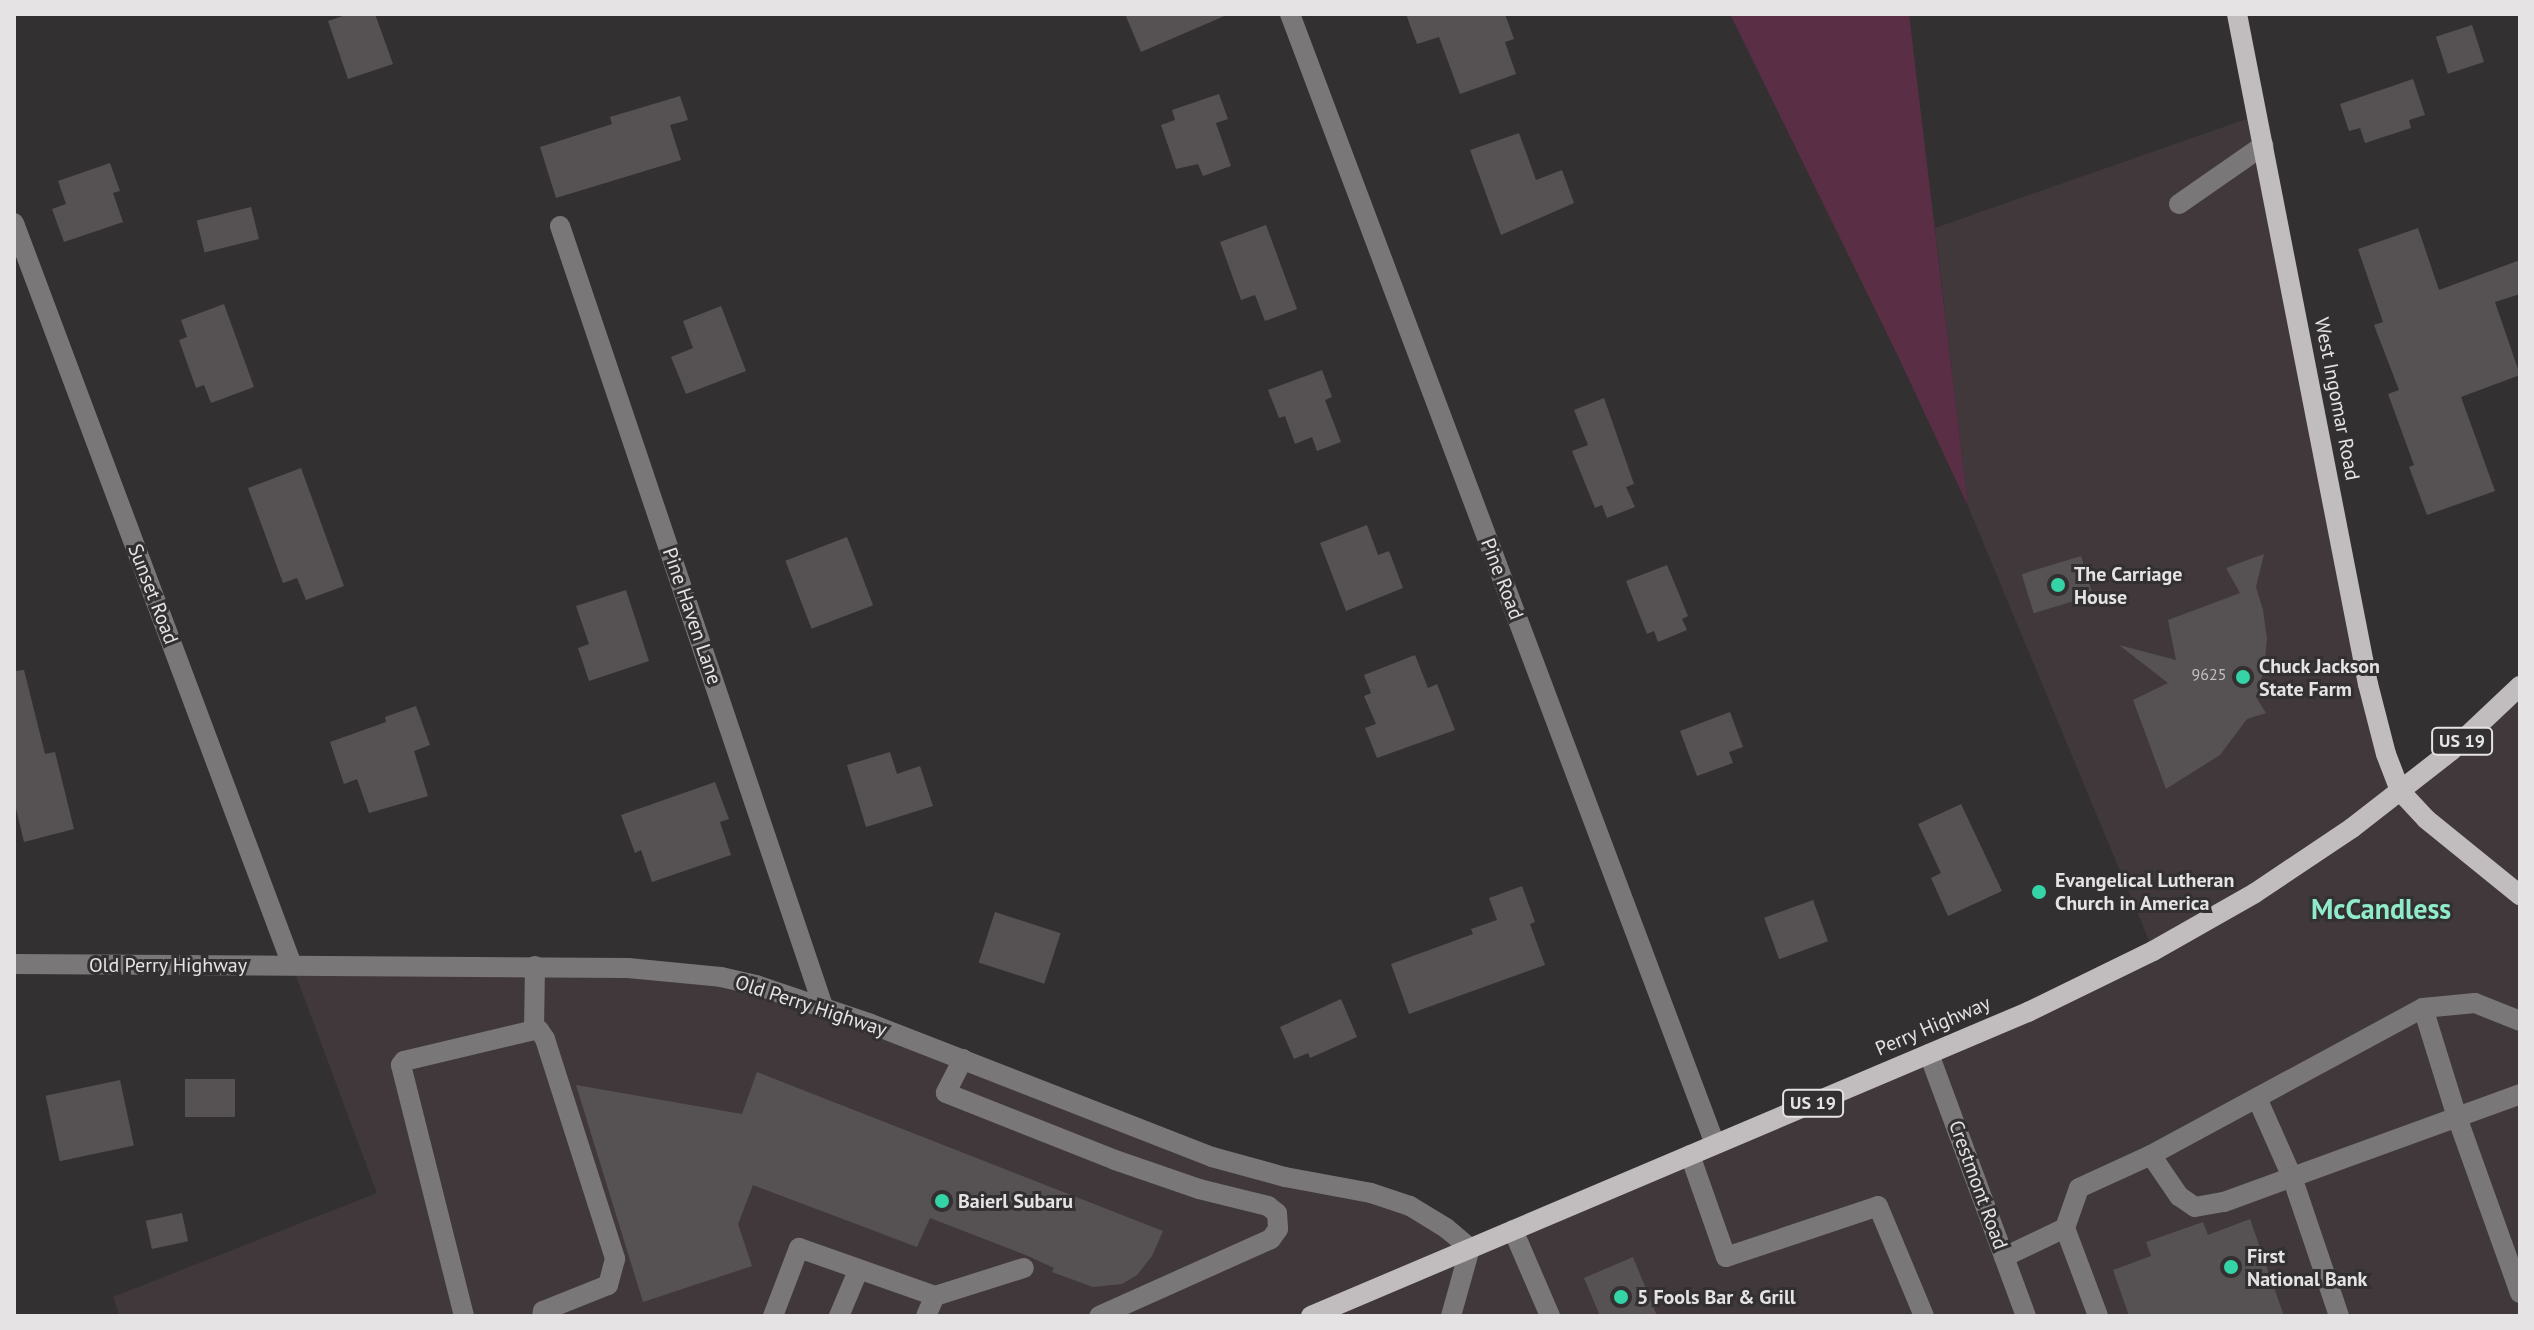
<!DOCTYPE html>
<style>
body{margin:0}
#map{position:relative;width:2534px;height:1330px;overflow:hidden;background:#333031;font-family:"PT Sans",sans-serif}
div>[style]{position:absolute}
.built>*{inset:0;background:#41383c}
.green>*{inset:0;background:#5a2e45}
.building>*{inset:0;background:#565253;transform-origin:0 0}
.minor>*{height:20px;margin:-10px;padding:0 10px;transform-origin:10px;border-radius:10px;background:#797778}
.major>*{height:20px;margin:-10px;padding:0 10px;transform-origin:10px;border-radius:10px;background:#c1bdbe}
.dots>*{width:22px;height:22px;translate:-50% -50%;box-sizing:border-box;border:4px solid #333031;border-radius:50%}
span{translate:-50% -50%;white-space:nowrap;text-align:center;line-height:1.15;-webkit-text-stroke:6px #333031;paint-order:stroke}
.number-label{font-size:16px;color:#c1bfc0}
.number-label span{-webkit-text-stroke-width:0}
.shield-label span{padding:2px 6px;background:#333031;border:2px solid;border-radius:6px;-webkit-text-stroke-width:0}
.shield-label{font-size:18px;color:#e5e3e4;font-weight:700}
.street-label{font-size:20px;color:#e5e3e4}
.poi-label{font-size:20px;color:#e5e3e4;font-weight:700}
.left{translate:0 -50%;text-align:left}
.district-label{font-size:28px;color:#90ebca;font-weight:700}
.frame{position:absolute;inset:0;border:16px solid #e5e3e4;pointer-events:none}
</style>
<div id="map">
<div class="built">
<i style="clip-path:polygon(2258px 115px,2400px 791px,2520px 686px,2520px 1316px,120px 1316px,113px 1297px,377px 1193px,292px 965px,721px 977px,1212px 1157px,1371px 1193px,1470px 1248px,2153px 950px,1968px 506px,1935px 228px)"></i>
</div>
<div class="green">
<i style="clip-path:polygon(1730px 14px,1909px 14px,1968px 506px,1897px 354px)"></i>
</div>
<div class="building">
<i style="clip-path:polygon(349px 14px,375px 14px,393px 64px,348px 79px,328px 21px)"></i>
<i style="clip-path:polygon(1125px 14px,1229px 14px,1141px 52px)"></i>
<i style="clip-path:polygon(1406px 14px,1505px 14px,1514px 39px,1505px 42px,1516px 74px,1460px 94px,1439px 37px,1417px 44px)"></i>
<i style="left:2472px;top:25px;width:39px;height:38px;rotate:72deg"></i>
<i style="clip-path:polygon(2413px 79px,2425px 115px,2409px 120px,2411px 128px,2365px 143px,2360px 128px,2349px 131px,2340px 104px)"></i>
<i style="clip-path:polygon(1219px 94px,1228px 119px,1216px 123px,1231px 166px,1203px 176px,1198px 164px,1176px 169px,1161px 125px,1175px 120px,1172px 110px)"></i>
<i style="clip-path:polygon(680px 96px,688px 120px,670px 125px,681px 160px,556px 198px,540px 147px,612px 124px,610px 117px)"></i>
<i style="clip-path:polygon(1519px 133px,1536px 180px,1562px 170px,1574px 203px,1501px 235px,1470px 150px)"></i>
<i style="clip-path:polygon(110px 163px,120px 191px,113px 193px,123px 222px,64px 242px,52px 209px,66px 204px,58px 181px)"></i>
<i style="left:251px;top:207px;width:33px;height:56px;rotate:76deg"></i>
<i style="clip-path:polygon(1266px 225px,1297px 309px,1265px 321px,1255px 295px,1241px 300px,1220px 242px)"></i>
<i style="clip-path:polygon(2418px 228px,2439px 290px,2520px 260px,2520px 294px,2495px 302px,2520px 375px,2461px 397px,2495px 491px,2427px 515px,2409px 467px,2414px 465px,2388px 394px,2399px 390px,2374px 325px,2383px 322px,2358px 249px)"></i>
<i style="clip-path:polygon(224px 304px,254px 387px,211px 403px,204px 385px,196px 388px,179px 340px,187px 337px,181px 320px)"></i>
<i style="clip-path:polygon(721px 306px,746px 371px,686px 394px,671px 357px,693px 348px,683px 321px)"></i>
<i style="clip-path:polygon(1322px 370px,1332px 397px,1325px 400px,1341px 442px,1317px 451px,1312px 437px,1295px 444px,1285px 416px,1279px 418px,1268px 390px)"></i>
<i style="clip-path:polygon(1604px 398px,1634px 484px,1626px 487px,1635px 507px,1607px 518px,1602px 505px,1595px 508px,1572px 451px,1588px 445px,1574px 410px)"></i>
<i style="clip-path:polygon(301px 468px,344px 586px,306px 600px,297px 578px,283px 583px,248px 488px)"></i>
<i style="clip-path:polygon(1367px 525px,1378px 555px,1389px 551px,1403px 588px,1346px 611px,1320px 543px)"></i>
<i style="left:847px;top:537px;width:73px;height:66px;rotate:69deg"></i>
<i style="clip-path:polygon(2264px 554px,2256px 587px,2263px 610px,2267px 639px,2264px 670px,2256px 697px,2266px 713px,2247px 719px,2220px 755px,2166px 789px,2133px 700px,2168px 683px,2119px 645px,2176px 660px,2168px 620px,2240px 593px,2226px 568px)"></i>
<i style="left:2081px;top:556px;width:41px;height:62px;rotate:73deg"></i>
<i style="clip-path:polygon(1667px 565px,1688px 616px,1682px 619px,1687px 630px,1658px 642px,1654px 631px,1647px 634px,1626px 581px)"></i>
<i style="clip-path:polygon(626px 590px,649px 661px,589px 681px,578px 648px,589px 644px,576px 606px)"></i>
<i style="clip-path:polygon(1415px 655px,1428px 688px,1437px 684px,1455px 730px,1377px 758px,1365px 728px,1376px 724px,1364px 696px,1371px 693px,1364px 675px)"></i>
<i style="clip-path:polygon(24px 670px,45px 754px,55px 752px,74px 829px,24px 842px,14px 800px,14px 671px)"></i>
<i style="clip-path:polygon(416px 706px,430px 745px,414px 751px,428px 796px,369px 813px,357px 779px,344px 784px,330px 742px,386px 722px,385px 717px)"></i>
<i style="clip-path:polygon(1730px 712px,1743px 747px,1729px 752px,1733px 763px,1697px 776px,1680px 731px)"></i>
<i style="clip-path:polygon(890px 752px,897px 774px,920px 766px,933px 806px,866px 827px,847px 765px)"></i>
<i style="clip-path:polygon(715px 782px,729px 819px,720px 822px,731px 855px,652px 882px,641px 850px,635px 853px,621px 815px)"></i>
<i style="clip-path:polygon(1961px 804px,2002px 891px,1948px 916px,1931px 878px,1941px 873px,1918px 824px)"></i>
<i style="clip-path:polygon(1522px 886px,1535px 922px,1530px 924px,1545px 965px,1409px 1014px,1391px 964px,1473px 934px,1471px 929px,1497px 920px,1489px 898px)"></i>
<i style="left:1813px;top:900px;width:44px;height:52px;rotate:70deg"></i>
<i style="left:995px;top:912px;width:69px;height:53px;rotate:18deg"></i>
<i style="clip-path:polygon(1341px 999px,1357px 1037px,1310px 1058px,1308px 1053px,1294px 1059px,1280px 1027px)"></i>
<i style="clip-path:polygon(757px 1072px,1163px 1231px,1152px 1256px,1137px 1275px,1122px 1284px,1093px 1287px,1052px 1272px,1054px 1268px,1028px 1256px,930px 1218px,917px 1247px,753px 1185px,738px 1224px,752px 1266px,643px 1302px,576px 1085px,742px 1114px)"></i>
<i style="left:185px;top:1079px;width:50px;height:38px"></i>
<i style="left:120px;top:1080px;width:67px;height:76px;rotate:78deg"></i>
<i style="left:182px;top:1213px;width:29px;height:37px;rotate:78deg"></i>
<i style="clip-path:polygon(2250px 1219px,2284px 1316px,2129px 1316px,2113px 1270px,2151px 1256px,2146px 1242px,2203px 1222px,2208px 1235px)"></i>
<i style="clip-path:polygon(1633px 1257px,1657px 1316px,1600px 1316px,1584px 1278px)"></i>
</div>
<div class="minor">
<i style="left:1290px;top:14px;width:1207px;rotate:69.39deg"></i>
<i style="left:2179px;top:204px;width:103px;rotate:-34.8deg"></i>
<i style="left:14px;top:223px;width:792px;rotate:69.46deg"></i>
<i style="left:560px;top:226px;width:823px;rotate:71.37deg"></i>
<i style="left:14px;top:964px;width:614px;rotate:0.37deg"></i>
<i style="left:628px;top:968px;width:93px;rotate:5.5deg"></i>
<i style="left:721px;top:977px;width:36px;rotate:13deg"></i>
<i style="left:756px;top:985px;width:121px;rotate:18.7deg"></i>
<i style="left:871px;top:1024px;width:366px;rotate:21.3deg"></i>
<i style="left:1212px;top:1157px;width:76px;rotate:15.3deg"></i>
<i style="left:1285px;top:1177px;width:87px;rotate:10.5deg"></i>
<i style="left:1371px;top:1193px;width:41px;rotate:18.4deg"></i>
<i style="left:1410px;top:1206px;width:42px;rotate:31.4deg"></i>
<i style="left:1446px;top:1228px;width:31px;rotate:40deg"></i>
<i style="left:1470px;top:1248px;width:71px;rotate:105.6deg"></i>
<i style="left:2423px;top:1008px;width:114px;rotate:72.7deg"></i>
<i style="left:2457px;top:1117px;width:187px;rotate:70.3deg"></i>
<i style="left:534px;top:1030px;width:64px;rotate:-89.1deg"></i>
<i style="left:1929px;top:1054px;width:279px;rotate:69.7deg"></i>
<i style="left:963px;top:1059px;width:38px;rotate:117deg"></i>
<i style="left:946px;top:1093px;width:182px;rotate:21.6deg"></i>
<i style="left:1115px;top:1160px;width:89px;rotate:19deg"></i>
<i style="left:1199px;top:1189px;width:71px;rotate:13.8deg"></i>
<i style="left:1268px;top:1206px;width:11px;rotate:38deg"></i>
<i style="left:1277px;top:1213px;width:16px;rotate:86deg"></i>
<i style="left:1278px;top:1229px;width:12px;rotate:125deg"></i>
<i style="left:1271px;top:1239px;width:188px;rotate:155.9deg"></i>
<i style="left:2257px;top:1098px;width:86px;rotate:66.1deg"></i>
<i style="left:2292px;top:1177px;width:147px;rotate:71.3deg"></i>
<i style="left:1690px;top:1155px;width:108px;rotate:70.6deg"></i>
<i style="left:1726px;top:1257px;width:160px;rotate:-18.5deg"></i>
<i style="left:1878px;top:1206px;width:119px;rotate:67.3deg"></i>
<i style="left:2151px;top:1155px;width:50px;rotate:55.7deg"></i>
<i style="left:2179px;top:1196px;width:19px;rotate:35deg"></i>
<i style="left:2195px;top:1207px;width:29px;rotate:-10deg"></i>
<i style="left:2224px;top:1202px;width:315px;rotate:-20deg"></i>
<i style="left:2065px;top:1228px;width:94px;rotate:69.4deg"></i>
<i style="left:1513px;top:1230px;width:94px;rotate:66.7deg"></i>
<i style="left:2004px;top:1257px;width:68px;rotate:-25.4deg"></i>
<i style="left:2065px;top:1228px;width:42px;rotate:-70.7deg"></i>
<i style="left:2079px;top:1188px;width:79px;rotate:-24.6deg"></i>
<i style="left:2151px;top:1155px;width:309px;rotate:-28.4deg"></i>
<i style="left:2423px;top:1008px;width:52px;rotate:-5.5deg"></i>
<i style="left:2475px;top:1003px;width:48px;rotate:21.8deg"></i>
<i style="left:464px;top:1316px;width:259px;rotate:-104.1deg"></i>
<i style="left:401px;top:1065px;width:5px;rotate:-53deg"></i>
<i style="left:404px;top:1061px;width:134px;rotate:-13.4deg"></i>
<i style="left:534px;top:1030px;width:5px"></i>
<i style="left:539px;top:1030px;width:11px;rotate:56deg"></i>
<i style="left:545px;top:1039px;width:231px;rotate:72.3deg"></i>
<i style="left:615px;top:1259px;width:27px;rotate:105deg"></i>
<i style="left:608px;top:1285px;width:70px;rotate:158.2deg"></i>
<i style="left:543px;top:1311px;width:5px;rotate:101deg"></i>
<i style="left:773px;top:1316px;width:73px;rotate:-69.1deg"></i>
<i style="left:799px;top:1248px;width:144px;rotate:19.4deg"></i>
<i style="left:935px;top:1296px;width:93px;rotate:-17.5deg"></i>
<i style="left:839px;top:1316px;width:49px;rotate:-67.1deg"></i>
<i style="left:926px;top:1316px;width:22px;rotate:-66deg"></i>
</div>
<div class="major">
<i style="left:2237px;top:14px;width:683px;rotate:78.94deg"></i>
<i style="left:2368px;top:684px;width:72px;rotate:75.6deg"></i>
<i style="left:2386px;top:754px;width:40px;rotate:69deg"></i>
<i style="left:2400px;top:791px;width:38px;rotate:47deg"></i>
<i style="left:2426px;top:819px;width:121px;rotate:39deg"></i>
<i style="left:1311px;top:1316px;width:779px;rotate:-22.98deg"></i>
<i style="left:2028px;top:1012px;width:139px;rotate:-26deg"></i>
<i style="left:2153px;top:951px;width:117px;rotate:-29.6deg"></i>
<i style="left:2255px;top:893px;width:117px;rotate:-33.8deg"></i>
<i style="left:2352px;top:828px;width:125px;rotate:-37.9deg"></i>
<i style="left:2451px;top:751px;width:95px;rotate:-43.3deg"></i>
</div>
<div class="dots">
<i style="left:2058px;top:585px;background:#35d4a7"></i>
<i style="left:2243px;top:677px;background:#35d4a7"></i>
<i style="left:2039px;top:892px;background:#35d4a7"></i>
<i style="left:942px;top:1201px;background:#35d4a7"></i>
<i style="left:2231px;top:1267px;background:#35d4a7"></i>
<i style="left:1621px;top:1297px;background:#35d4a7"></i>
</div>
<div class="number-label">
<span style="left:2209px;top:674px">9625</span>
</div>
<div class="shield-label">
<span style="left:2462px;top:741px">US 19</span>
<span style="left:1813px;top:1103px">US 19</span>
</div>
<div class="street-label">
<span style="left:2337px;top:399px;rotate:79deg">West Ingomar Road</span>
<span style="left:1502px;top:579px;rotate:69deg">Pine Road</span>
<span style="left:153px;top:594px;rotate:69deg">Sunset Road</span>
<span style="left:692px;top:616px;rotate:71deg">Pine Haven Lane</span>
<span style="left:168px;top:965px">Old Perry Highway</span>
<span style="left:811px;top:1006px;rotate:18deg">Old Perry Highway</span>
<span style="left:1933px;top:1026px;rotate:-23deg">Perry Highway</span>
<span style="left:1978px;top:1185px;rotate:70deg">Crestmont Road</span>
</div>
<div class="poi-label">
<span class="left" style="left:2074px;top:586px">The Carriage<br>House</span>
<span class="left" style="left:2259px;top:678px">Chuck Jackson<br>State Farm</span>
<span class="left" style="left:2055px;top:892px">Evangelical Lutheran<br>Church in America</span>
<span class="left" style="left:958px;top:1201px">Baierl Subaru</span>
<span class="left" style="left:2247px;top:1268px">First<br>National Bank</span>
<span class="left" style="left:1637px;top:1297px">5 Fools Bar &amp; Grill</span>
</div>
<div class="district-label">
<span style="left:2381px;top:909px">McCandless</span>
</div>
<div class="frame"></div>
</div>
